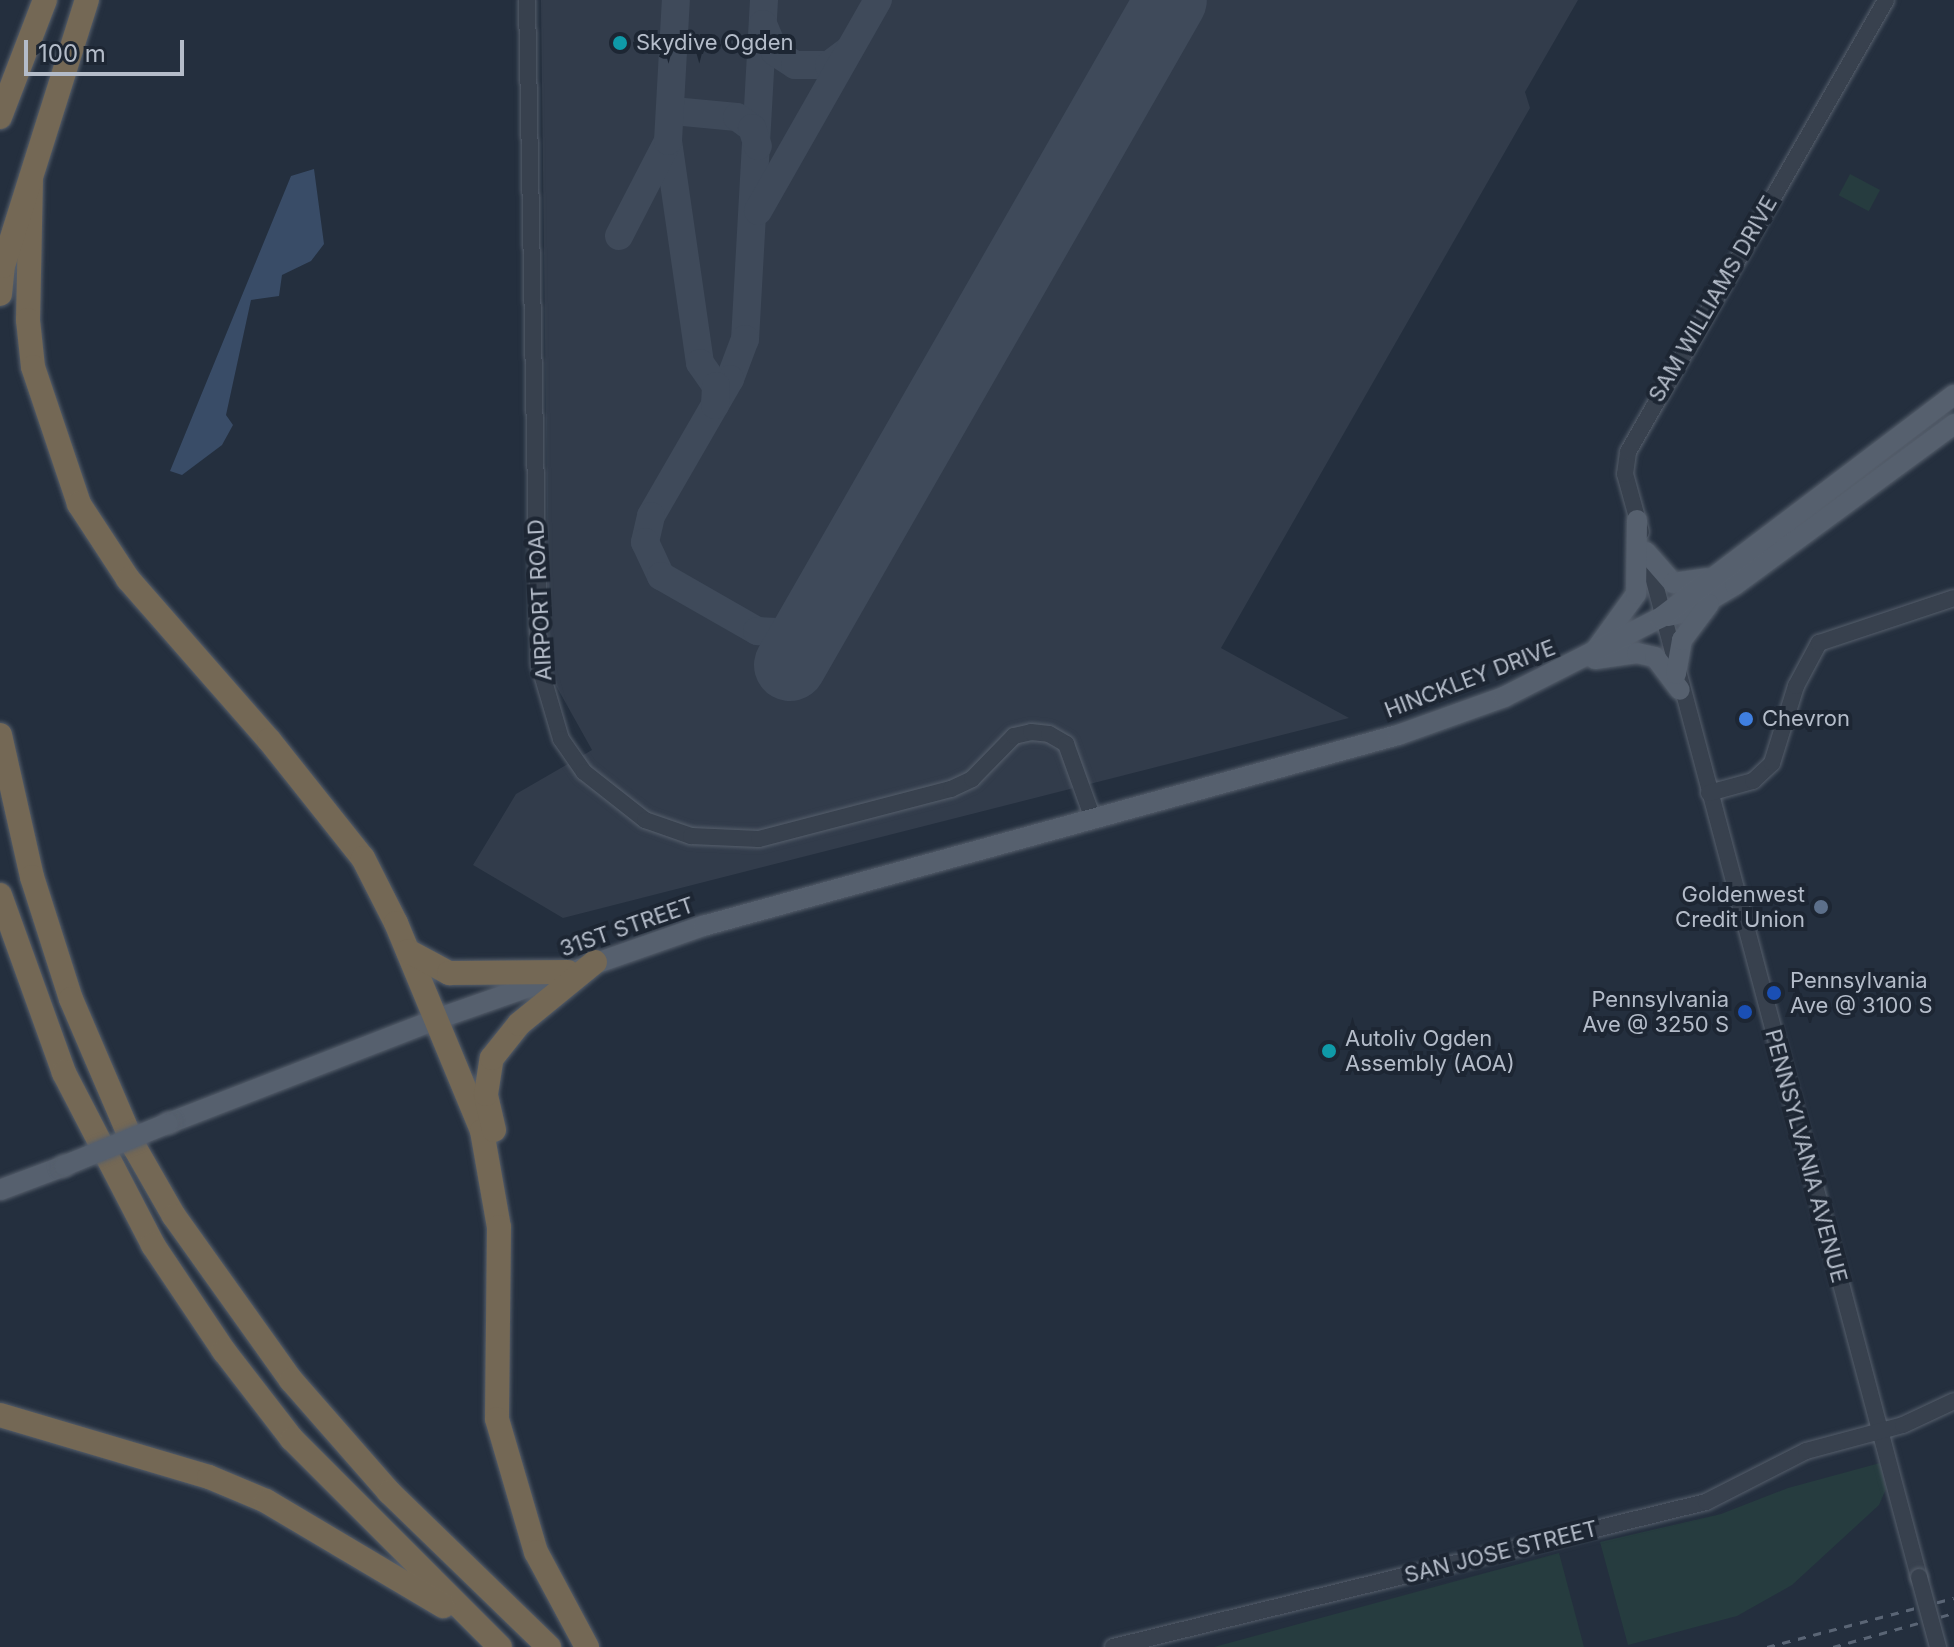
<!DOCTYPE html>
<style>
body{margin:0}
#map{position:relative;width:1954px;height:1647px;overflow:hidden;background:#242f3e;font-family:Inter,sans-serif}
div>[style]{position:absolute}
.airport>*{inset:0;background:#323c4b}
.green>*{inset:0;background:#263c3f;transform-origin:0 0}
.water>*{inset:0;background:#394c67}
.taxiway>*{height:28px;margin:-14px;padding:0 14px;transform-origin:14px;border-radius:14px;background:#3f4a5a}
.runway>*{height:72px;margin:-36px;padding:0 36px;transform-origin:36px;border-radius:36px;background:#3f4a5a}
.roads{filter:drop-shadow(0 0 2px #565f6c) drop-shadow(0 0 2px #565f6c)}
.minor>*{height:16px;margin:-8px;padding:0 8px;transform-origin:8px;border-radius:8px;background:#38414e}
.major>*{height:20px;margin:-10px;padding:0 10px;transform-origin:10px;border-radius:10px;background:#56606e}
.highway>*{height:24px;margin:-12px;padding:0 12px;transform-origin:12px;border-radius:12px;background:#746855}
.rail>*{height:3px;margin-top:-1.5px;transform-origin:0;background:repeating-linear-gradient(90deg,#5a6575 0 8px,transparent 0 16px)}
.bridges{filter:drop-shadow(0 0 2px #565f6c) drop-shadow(0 0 2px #565f6c)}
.minor-bridge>*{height:16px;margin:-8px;padding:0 8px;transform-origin:8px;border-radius:8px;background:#38414e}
.major-bridge>*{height:20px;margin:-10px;padding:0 10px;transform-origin:10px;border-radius:10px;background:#56606e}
.dots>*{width:22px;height:22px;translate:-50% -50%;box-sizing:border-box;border:4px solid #1d2633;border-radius:50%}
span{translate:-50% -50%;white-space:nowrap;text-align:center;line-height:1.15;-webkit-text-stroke:8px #1d2633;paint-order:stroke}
.poi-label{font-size:22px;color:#b4bcc9}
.left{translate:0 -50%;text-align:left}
.right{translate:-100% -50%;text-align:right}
.street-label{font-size:22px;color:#b4bcc9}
.scale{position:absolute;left:24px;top:40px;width:160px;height:36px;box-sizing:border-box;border:4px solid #b4bcc9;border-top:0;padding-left:10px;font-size:24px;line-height:28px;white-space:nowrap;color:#b4bcc9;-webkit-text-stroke:6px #1d2633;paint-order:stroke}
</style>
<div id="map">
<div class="airport">
<i style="clip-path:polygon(541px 0,1578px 0,1525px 92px,1530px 108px,1221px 648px,1349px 718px,563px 918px,473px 865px,516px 794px,592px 750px,549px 673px)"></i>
</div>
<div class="green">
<i style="left:1850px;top:174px;width:34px;height:24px;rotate:28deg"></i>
<i style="clip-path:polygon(1880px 1463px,1886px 1489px,1879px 1505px,1792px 1585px,1737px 1616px,1628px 1645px,1600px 1542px,1721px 1514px,1788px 1488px)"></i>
<i style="clip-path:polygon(1559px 1553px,1584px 1647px,1214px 1647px)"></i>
</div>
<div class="water">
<i style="clip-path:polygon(314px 169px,324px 244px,311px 261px,282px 275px,279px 296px,251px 300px,226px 415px,233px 425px,222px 445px,182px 475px,170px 471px,291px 176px)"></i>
</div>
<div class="taxiway">
<i style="left:764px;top:0;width:340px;rotate:93.2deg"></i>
<i style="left:745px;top:339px;width:43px;rotate:110.6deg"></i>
<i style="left:730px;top:379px;width:158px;rotate:120deg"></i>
<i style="left:651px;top:516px;width:27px;rotate:103deg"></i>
<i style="left:645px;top:542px;width:38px;rotate:65deg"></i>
<i style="left:661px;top:576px;width:111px;rotate:29.8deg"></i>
<i style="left:757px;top:631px;width:35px;rotate:3deg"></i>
<i style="left:792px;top:633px;width:37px;rotate:-38deg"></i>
<i style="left:763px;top:24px;width:30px;rotate:67deg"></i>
<i style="left:775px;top:52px;width:24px;rotate:33deg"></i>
<i style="left:795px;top:65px;width:34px"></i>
<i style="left:829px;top:65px;width:25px;rotate:-37deg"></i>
<i style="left:673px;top:111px;width:64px;rotate:5.4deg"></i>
<i style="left:737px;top:117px;width:19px;rotate:36deg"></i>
<i style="left:752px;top:128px;width:19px;rotate:72deg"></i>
<i style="left:668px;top:141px;width:224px;rotate:81.8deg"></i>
<i style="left:700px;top:363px;width:28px;rotate:55deg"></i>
<i style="left:716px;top:386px;width:19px;rotate:93deg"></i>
<i style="left:758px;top:211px;width:243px;rotate:-60.4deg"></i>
<i style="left:619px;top:236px;width:107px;rotate:-62.7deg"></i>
<i style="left:668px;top:141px;width:141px;rotate:-86.8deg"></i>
</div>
<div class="runway">
<i style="left:790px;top:665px;width:766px;rotate:-60.19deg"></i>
</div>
<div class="roads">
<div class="minor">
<i style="left:527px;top:0;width:664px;rotate:88.96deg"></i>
<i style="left:539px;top:664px;width:78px;rotate:73.7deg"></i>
<i style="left:561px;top:739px;width:40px;rotate:55.1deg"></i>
<i style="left:584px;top:772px;width:78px;rotate:38.2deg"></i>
<i style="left:645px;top:820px;width:49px;rotate:19.2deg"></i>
<i style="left:691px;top:836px;width:68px;rotate:2.5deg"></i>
<i style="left:759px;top:839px;width:198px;rotate:-14.6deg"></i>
<i style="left:951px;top:789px;width:23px;rotate:-25deg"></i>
<i style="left:972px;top:779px;width:60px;rotate:-45.7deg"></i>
<i style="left:1014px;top:736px;width:17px;rotate:-13deg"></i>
<i style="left:1031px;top:732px;width:18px;rotate:6deg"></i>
<i style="left:1049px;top:734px;width:20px;rotate:30deg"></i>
<i style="left:1066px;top:744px;width:77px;rotate:70.1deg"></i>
<i style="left:1641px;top:532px;width:60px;rotate:-105.4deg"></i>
<i style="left:1625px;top:474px;width:22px;rotate:-82deg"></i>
<i style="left:1628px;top:452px;width:520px;rotate:-60.28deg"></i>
<i style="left:1647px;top:554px;width:1059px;rotate:75.11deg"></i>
<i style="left:1709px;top:793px;width:46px;rotate:-15.3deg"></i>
<i style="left:1753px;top:781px;width:26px;rotate:-43deg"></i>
<i style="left:1772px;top:763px;width:81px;rotate:-72.7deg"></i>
<i style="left:1796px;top:686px;width:49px;rotate:-61.9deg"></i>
<i style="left:1819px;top:643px;width:142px;rotate:-18.4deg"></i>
<i style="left:1113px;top:1647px;width:610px;rotate:-13.74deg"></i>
<i style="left:1706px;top:1502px;width:112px;rotate:-27deg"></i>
<i style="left:1806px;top:1451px;width:100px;rotate:-15deg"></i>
<i style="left:1903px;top:1425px;width:56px;rotate:-25.2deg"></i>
</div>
<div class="major">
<i style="left:1646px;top:552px;width:41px;rotate:48.9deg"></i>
<i style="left:1673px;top:583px;width:34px;rotate:-8deg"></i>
<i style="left:1668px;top:616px;width:26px;rotate:-13deg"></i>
<i style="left:1693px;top:610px;width:49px;rotate:-30.8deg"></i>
<i style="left:1735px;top:585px;width:272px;rotate:-36.3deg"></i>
<i style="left:1594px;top:652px;width:72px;rotate:-54.1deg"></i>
<i style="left:1636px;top:594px;width:74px;rotate:-89.2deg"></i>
<i style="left:1595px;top:659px;width:42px;rotate:-8.1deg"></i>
<i style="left:1637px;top:653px;width:18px;rotate:13deg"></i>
<i style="left:1655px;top:657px;width:41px;rotate:52.9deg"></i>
<i style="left:1676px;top:674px;width:35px;rotate:-80deg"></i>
<i style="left:1682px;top:640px;width:45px;rotate:-53.1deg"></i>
<i style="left:169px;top:1123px;width:287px;rotate:-21.2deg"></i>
<i style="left:437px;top:1019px;width:282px;rotate:-19.3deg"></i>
<i style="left:703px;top:926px;width:721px;rotate:-15.37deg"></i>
<i style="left:1398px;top:735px;width:113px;rotate:-19.7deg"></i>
<i style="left:1504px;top:697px;width:175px;rotate:-26.9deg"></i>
<i style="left:1660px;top:618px;width:369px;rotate:-37.2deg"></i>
<i style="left:0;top:1190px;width:68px;rotate:-20.6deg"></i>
</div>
<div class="highway">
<i style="left:0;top:117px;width:125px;rotate:-69deg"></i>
<i style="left:31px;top:178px;width:142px;rotate:91.2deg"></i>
<i style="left:28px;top:320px;width:47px;rotate:83.9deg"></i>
<i style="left:33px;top:367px;width:145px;rotate:71.4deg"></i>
<i style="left:79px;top:504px;width:90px;rotate:56.8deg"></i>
<i style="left:128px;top:579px;width:214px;rotate:48.8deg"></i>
<i style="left:269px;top:740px;width:151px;rotate:51.5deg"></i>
<i style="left:363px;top:858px;width:73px;rotate:63.1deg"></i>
<i style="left:396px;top:923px;width:225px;rotate:67.5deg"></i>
<i style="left:482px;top:1131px;width:97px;rotate:80deg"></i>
<i style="left:499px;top:1227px;width:192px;rotate:90.6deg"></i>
<i style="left:497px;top:1419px;width:139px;rotate:73.7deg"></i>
<i style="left:536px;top:1552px;width:108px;rotate:61.8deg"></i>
<i style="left:0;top:294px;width:28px;rotate:-84deg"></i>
<i style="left:3px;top:266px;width:279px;rotate:-72.5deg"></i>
<i style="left:0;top:735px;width:146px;rotate:77.3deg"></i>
<i style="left:32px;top:877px;width:128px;rotate:72.3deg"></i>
<i style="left:71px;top:999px;width:162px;rotate:66.8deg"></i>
<i style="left:135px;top:1148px;width:78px;rotate:60.2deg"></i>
<i style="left:174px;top:1216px;width:201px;rotate:54.5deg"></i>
<i style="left:291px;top:1380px;width:149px;rotate:48.8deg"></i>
<i style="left:389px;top:1492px;width:223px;rotate:44.1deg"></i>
<i style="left:0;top:895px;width:189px;rotate:70.2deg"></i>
<i style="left:64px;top:1073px;width:194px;rotate:62.6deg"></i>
<i style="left:153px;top:1245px;width:128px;rotate:56.2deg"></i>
<i style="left:224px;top:1351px;width:111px;rotate:52.3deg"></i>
<i style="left:292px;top:1439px;width:294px;rotate:45deg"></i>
<i style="left:408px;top:951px;width:47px;rotate:28.2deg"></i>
<i style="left:449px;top:973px;width:119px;rotate:-0.5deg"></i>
<i style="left:494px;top:1130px;width:37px;rotate:-103deg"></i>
<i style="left:486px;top:1094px;width:36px;rotate:-81deg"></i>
<i style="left:492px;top:1058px;width:43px;rotate:-51.5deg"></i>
<i style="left:519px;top:1024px;width:98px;rotate:-39.2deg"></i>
<i style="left:0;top:1415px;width:218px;rotate:16.5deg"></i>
<i style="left:209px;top:1477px;width:62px;rotate:22.8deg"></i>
<i style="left:266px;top:1501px;width:206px;rotate:30.7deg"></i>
</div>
</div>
<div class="rail">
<i style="left:1767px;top:1647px;width:193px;rotate:-14.7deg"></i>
<i style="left:1833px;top:1647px;width:126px;rotate:-15.7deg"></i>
</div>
<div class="bridges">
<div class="minor-bridge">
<i style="left:1919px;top:1577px;width:73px;rotate:74.8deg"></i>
</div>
<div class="major-bridge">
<i style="left:64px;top:1166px;width:113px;rotate:-22.3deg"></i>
</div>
</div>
<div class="dots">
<i style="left:620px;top:43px;background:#0f9aa8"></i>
<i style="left:1746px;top:719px;background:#3f7fe0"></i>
<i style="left:1821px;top:907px;background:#5c6f8a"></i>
<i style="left:1774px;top:993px;background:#1a4fb4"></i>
<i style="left:1745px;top:1012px;background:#1a4fb4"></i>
<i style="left:1329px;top:1051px;background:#0f9aa8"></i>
</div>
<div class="poi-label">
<span class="left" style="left:636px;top:43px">Skydive Ogden</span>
<span class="left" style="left:1762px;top:719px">Chevron</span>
<span class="right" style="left:1805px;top:907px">Goldenwest<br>Credit Union</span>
<span class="left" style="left:1790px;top:993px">Pennsylvania<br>Ave @ 3100 S</span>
<span class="right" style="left:1729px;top:1012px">Pennsylvania<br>Ave @ 3250 S</span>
<span class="left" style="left:1345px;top:1051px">Autoliv Ogden<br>Assembly (AOA)</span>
</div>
<div class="street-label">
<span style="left:1713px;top:299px;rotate:-60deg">SAM WILLIAMS DRIVE</span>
<span style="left:540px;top:600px;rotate:-93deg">AIRPORT ROAD</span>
<span style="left:1470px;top:679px;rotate:-21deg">HINCKLEY DRIVE</span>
<span style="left:627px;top:927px;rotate:-19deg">31ST STREET</span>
<span style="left:1806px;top:1156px;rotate:75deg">PENNSYLVANIA AVENUE</span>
<span style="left:1501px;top:1552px;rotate:-14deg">SAN JOSE STREET</span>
</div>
<div class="scale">100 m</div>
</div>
